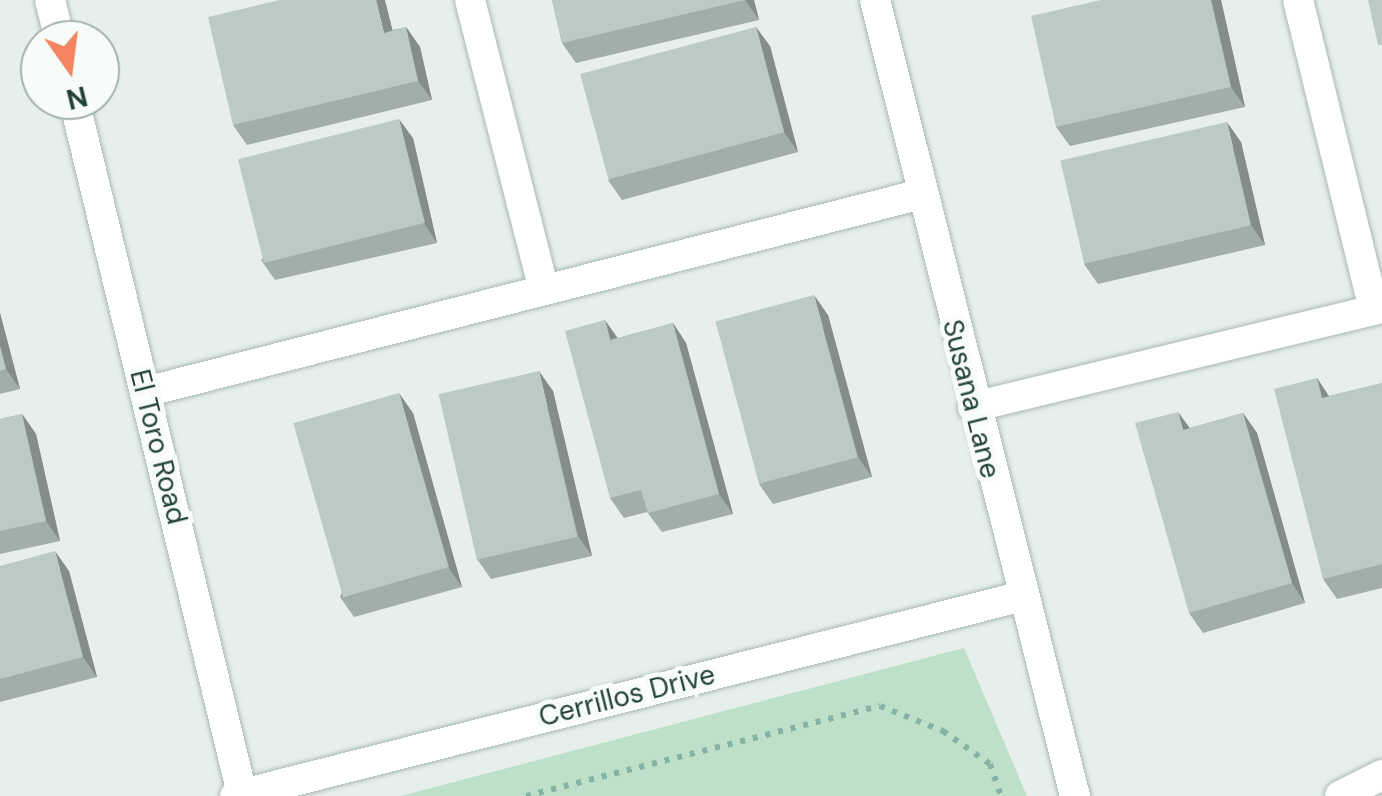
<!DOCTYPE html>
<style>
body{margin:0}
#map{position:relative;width:1382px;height:796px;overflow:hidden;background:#e6efeb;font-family:"DM Sans",sans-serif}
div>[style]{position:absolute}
.green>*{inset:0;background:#bfe0c8}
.path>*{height:6px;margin-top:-3px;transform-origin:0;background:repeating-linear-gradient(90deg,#86b3a5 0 5px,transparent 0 13px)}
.roads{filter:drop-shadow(0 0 2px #a8b8b2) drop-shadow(0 0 2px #a8b8b2)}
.minor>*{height:30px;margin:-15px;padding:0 15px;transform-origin:15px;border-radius:15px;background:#fff}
.wall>*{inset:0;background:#a1aea9}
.shaded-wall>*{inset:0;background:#838d89}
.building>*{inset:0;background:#bbcac4;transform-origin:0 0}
span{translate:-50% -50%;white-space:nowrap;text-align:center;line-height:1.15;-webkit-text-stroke:10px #f7fbf9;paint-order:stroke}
.street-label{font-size:28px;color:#24423a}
.north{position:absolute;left:20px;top:20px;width:100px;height:100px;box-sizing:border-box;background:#f7fbf9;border:2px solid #a3b1ad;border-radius:50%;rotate:166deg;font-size:28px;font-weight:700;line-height:40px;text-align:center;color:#24423a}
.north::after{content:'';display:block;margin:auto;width:35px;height:45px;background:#f4845f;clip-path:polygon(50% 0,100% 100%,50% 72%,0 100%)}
</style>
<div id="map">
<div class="green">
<i style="clip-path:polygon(964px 648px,1027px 796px,401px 796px)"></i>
</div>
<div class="path">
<i style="left:526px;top:796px;width:365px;rotate:-14.3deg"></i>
<i style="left:880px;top:706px;width:68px;rotate:21.6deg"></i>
<i style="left:943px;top:731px;width:57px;rotate:35.1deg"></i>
<i style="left:990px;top:764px;width:34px;rotate:71deg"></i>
</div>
<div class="roads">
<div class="minor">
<i style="left:50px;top:0;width:41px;rotate:76deg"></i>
<i style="left:470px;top:0;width:299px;rotate:75.7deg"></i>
<i style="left:875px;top:0;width:821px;rotate:75.9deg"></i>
<i style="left:1298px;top:0;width:319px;rotate:76.2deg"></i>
<i style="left:74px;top:100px;width:714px;rotate:76.39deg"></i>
<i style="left:145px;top:392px;width:802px;rotate:-14.3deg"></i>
<i style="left:973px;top:407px;width:421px;rotate:-13.6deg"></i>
<i style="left:235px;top:796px;width:809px;rotate:-14.24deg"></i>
<i style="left:1340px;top:796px;width:47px;rotate:-26.6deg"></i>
</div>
</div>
<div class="wall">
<i style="clip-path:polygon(552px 0,754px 0,759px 20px,576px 63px,562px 43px)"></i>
<i style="clip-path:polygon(1101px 0,1221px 0,1245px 107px,1070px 146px,1056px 127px)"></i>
<i style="clip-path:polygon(406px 27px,420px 47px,432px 100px,247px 145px,233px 125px,393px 30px)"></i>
<i style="clip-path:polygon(770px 46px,798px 152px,622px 200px,608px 180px)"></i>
<i style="clip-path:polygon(413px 138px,437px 243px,275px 280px,261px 260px)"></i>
<i style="clip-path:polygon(1241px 142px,1265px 245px,1098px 284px,1084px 264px)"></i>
<i style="clip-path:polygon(0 313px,20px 389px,0 394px)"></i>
<i style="clip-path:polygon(828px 315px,872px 477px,773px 504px,759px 484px)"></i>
<i style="clip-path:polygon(673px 323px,686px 343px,733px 514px,662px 532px,647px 512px,624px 518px,610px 498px,618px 338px)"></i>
<i style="clip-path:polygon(1317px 378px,1329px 396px,1382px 383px,1382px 588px,1337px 599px,1323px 579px)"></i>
<i style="clip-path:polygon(553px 391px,592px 556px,491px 579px,477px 559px)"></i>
<i style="clip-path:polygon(413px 413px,462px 587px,354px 617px,340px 597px)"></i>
<i style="clip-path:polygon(1243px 413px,1257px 433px,1305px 603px,1203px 633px,1189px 613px,1190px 428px)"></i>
<i style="clip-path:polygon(22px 414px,36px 434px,60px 541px,0 554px,0 419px)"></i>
<i style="clip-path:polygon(0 566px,69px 571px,97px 677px,0 702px)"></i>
</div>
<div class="shaded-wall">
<i style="clip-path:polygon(376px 0,385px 0,398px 52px,384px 33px)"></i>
<i style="clip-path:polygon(745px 0,754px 0,759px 20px)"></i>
<i style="clip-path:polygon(1211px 0,1221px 0,1245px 107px,1231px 87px)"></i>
<i style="clip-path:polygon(406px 27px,420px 47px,432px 100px,418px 81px)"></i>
<i style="clip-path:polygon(756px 27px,770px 46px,798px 152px,784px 132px)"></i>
<i style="clip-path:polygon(399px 119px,413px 138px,437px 243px,424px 223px)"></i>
<i style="clip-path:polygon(1227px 122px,1241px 142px,1265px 245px,1251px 225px)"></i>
<i style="clip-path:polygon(814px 295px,828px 315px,872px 477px,858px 457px)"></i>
<i style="clip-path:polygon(0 313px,20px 389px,6px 369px,0 346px)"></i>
<i style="clip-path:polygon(605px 320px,619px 340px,610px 340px)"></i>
<i style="clip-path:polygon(673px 323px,686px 343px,733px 514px,719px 494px)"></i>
<i style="clip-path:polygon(539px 371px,553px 391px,592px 556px,578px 536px)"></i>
<i style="clip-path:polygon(1317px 378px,1330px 398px,1322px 398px)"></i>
<i style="clip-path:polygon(399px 393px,413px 413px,462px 587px,448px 567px)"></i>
<i style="clip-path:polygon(1178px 412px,1192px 431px,1183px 430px)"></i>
<i style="clip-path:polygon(1243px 413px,1257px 433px,1305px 603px,1292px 583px)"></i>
<i style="clip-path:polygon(22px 414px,36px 434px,60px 541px,46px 521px)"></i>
<i style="clip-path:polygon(55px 551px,69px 571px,97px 677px,83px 657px)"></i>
</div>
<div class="building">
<i style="clip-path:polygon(280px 0,376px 0,384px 33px,406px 27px,418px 81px,233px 125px,208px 17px)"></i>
<i style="clip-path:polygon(552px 0,745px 0,562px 43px)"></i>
<i style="clip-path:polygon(1101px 0,1211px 0,1231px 87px,1056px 127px,1031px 16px)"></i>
<i style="clip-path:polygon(1368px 0,1382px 0,1382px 45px,1378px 45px)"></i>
<i style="left:756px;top:27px;width:109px;height:182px;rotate:75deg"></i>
<i style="left:399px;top:119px;width:107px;height:166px;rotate:76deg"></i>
<i style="left:1227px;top:122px;width:106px;height:171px;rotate:77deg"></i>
<i style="left:814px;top:295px;width:168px;height:102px;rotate:75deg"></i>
<i style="clip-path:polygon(605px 320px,610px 340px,673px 323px,719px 494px,648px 513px,641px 490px,610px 498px,565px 331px)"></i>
<i style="clip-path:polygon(0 346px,6px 369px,0 371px)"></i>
<i style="left:539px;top:371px;width:170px;height:103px;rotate:77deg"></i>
<i style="clip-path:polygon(1317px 378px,1322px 398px,1382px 383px,1382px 564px,1323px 579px,1274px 389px)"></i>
<i style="left:399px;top:393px;width:181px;height:110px;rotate:74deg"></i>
<i style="clip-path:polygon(1178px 412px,1183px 430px,1243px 413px,1292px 583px,1189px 613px,1135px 423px)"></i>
<i style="clip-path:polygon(22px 414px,46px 521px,0 531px,0 419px)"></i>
<i style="clip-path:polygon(55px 551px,83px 657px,0 679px,0 566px)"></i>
</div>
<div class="street-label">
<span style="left:971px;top:399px;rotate:76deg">Susana Lane</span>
<span style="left:158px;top:447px;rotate:76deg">El Toro Road</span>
<span style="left:627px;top:696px;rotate:-14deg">Cerrillos Drive</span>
</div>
<div class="north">N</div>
</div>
